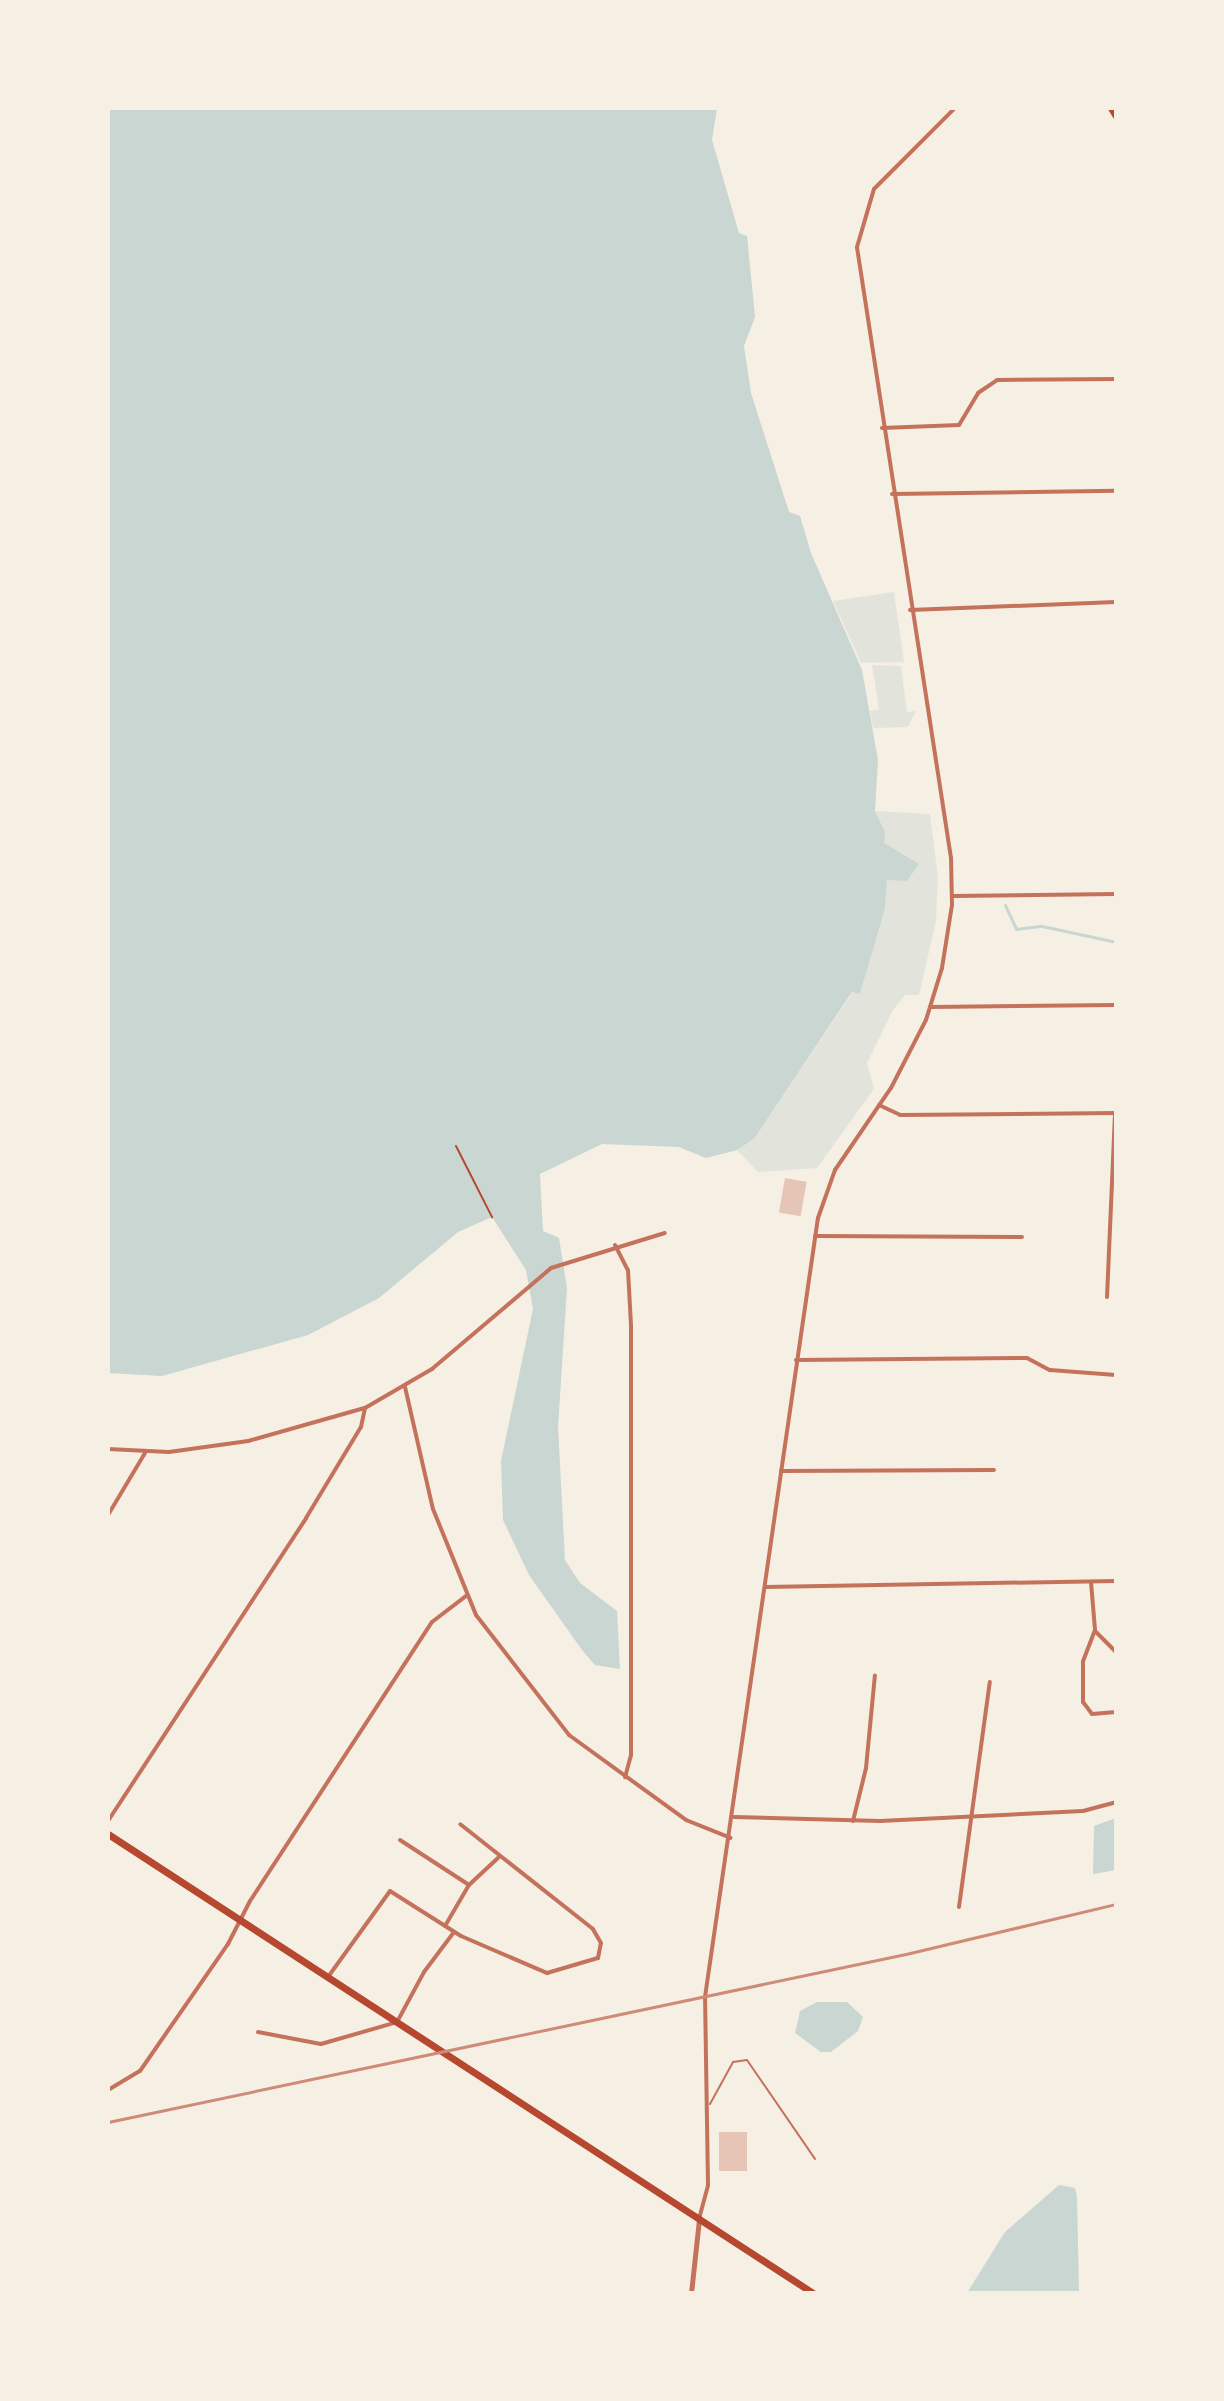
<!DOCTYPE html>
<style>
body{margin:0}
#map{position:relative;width:1224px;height:2401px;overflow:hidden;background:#f6efe4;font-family:Ubuntu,sans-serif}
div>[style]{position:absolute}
.green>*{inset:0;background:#e2e4dc}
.water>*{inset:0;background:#c9d6d2}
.stream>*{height:3px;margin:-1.5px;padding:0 1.5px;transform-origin:1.5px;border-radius:1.5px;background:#c9d6d2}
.building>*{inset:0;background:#e6c5b7;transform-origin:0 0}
.path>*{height:2px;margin:-1px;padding:0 1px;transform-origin:1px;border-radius:1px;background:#b5482f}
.service>*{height:2px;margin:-1px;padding:0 1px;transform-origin:1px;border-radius:1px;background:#c5725c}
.minor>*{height:4px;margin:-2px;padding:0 2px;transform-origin:2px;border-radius:2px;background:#c5725c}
.tertiary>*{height:5px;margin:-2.5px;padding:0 2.5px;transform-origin:2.5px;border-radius:2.5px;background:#c5725c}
.primary>*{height:7px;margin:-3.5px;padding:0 3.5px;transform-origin:3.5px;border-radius:3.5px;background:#b5482f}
.rail>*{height:3px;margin:-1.5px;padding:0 1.5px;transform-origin:1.5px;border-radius:1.5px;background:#cf8b77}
span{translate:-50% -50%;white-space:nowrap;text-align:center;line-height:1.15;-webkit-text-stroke:8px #f6efe4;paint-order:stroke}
.frame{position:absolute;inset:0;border:110px solid #f6efe4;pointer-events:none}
</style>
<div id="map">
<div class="green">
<i style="clip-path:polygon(894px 592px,904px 662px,861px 663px,833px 601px)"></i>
<i style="clip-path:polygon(872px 665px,901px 666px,907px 712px,916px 711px,908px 727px,873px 728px,870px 711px,879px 709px)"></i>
<i style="clip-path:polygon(875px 811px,930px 814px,938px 877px,936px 921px,919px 995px,905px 995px,893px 1010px,867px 1063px,874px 1089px,817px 1168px,758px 1172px,737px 1150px,754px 1139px,853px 992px,860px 994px,885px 909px,887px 879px,918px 864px,883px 843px,885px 830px)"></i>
</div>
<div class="water">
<i style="clip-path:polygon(108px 108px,717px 108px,712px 140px,739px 233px,747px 236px,755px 317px,744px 346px,751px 393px,789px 512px,800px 516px,811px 553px,862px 670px,878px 760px,875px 811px,885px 831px,884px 843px,919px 864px,907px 881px,887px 880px,885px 909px,860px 994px,852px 992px,754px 1139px,737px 1150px,706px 1158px,679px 1147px,602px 1144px,540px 1174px,543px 1231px,559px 1238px,567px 1288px,558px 1427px,565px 1560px,580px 1583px,617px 1611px,620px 1669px,595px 1665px,582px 1650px,529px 1575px,503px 1520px,501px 1461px,533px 1309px,526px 1270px,492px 1217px,458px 1232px,379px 1298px,308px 1335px,162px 1376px,108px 1373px)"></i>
<i style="clip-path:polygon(1116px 1818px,1116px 1870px,1093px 1874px,1094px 1826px)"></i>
<i style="clip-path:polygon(817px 2002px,847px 2002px,863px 2017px,858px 2031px,831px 2052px,821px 2052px,795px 2033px,800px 2011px)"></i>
<i style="clip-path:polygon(1059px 2185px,1075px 2188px,1077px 2196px,1079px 2293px,967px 2293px,1005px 2232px)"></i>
</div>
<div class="stream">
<i style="left:1005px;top:905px;width:26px;rotate:65deg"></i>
<i style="left:1016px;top:929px;width:26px;rotate:-7deg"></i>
<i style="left:1042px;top:926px;width:76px;rotate:12.2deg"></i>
</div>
<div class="building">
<i style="left:785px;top:1178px;width:22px;height:35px;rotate:10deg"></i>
<i style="left:719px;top:2132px;width:28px;height:39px"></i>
</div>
<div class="path">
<i style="left:456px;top:1146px;width:80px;rotate:63.1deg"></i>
</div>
<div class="service">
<i style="left:710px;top:2104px;width:48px;rotate:-61.3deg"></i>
<i style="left:733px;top:2062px;width:14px;rotate:-8deg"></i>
<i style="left:747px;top:2060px;width:120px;rotate:55.5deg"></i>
</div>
<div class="minor">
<i style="left:882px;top:428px;width:77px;rotate:-2.2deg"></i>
<i style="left:959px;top:425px;width:37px;rotate:-59deg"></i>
<i style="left:978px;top:393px;width:23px;rotate:-34deg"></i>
<i style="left:997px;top:380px;width:119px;rotate:-0.5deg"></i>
<i style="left:892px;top:494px;width:224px;rotate:-0.8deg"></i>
<i style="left:910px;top:610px;width:206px;rotate:-2.2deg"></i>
<i style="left:952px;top:896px;width:164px;rotate:-0.7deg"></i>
<i style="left:930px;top:1007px;width:186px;rotate:-0.6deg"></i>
<i style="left:879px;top:1105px;width:23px;rotate:25deg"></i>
<i style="left:900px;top:1115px;width:216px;rotate:-0.5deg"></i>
<i style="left:815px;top:1236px;width:207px;rotate:0.3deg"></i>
<i style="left:615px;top:1245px;width:28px;rotate:63deg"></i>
<i style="left:628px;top:1270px;width:56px;rotate:86.9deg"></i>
<i style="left:631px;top:1326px;width:429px;rotate:90deg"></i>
<i style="left:631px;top:1755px;width:23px;rotate:105deg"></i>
<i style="left:1107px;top:1297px;width:184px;rotate:-87.5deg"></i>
<i style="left:796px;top:1360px;width:231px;rotate:-0.5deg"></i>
<i style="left:1027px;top:1358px;width:26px;rotate:28deg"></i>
<i style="left:1050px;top:1370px;width:66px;rotate:4.3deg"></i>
<i style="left:405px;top:1387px;width:125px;rotate:77.1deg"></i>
<i style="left:433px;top:1509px;width:114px;rotate:67.9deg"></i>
<i style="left:476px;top:1615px;width:152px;rotate:52.2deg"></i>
<i style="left:569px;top:1735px;width:145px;rotate:36deg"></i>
<i style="left:686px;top:1820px;width:48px;rotate:21.8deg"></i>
<i style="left:108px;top:1449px;width:61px;rotate:2.8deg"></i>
<i style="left:169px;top:1452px;width:80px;rotate:-7.9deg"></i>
<i style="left:248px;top:1441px;width:122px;rotate:-15.8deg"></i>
<i style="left:365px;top:1408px;width:78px;rotate:-30.2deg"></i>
<i style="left:432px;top:1369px;width:156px;rotate:-40.3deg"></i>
<i style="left:551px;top:1268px;width:119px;rotate:-17.1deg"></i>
<i style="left:781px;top:1471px;width:213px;rotate:-0.3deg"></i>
<i style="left:108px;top:1515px;width:72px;rotate:-59.2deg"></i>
<i style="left:1091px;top:1582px;width:48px;rotate:85.2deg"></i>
<i style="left:1095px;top:1630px;width:34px;rotate:111deg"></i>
<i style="left:1083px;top:1662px;width:40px;rotate:90deg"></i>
<i style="left:1083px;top:1702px;width:15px;rotate:53deg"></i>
<i style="left:1092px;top:1714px;width:24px;rotate:-5deg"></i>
<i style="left:766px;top:1587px;width:350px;rotate:-1deg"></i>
<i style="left:1095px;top:1631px;width:30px;rotate:45deg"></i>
<i style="left:734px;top:1817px;width:146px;rotate:1.6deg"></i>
<i style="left:880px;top:1821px;width:203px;rotate:-2.8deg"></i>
<i style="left:1083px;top:1811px;width:34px;rotate:-15deg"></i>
<i style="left:108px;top:1821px;width:362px;rotate:-56.8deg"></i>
<i style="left:306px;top:1518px;width:106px;rotate:-58.9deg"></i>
<i style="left:361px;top:1427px;width:19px;rotate:-78deg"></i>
<i style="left:853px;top:1821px;width:55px;rotate:-76.2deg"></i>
<i style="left:866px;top:1768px;width:93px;rotate:-84.5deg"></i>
<i style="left:400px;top:1840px;width:82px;rotate:33.1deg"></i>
<i style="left:469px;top:1885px;width:41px;rotate:-43deg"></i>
<i style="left:959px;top:1907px;width:227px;rotate:-82.2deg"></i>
<i style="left:445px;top:1926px;width:48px;rotate:-59.7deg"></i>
<i style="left:328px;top:1977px;width:106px;rotate:-54.2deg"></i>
<i style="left:390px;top:1891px;width:84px;rotate:32.4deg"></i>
<i style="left:461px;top:1936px;width:94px;rotate:23.3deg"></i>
<i style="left:547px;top:1973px;width:53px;rotate:-16.4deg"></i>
<i style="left:598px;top:1958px;width:15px;rotate:-79deg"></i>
<i style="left:601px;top:1943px;width:16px;rotate:-120deg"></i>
<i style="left:593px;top:1929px;width:169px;rotate:-141.7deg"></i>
<i style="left:258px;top:2032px;width:64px;rotate:10.8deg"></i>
<i style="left:321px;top:2044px;width:79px;rotate:-16.1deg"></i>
<i style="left:397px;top:2022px;width:57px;rotate:-61.6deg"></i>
<i style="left:424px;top:1972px;width:50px;rotate:-53.1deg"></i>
<i style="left:108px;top:2090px;width:37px;rotate:-31deg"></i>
<i style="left:140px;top:2071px;width:155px;rotate:-55.3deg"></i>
<i style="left:228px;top:1944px;width:48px;rotate:-62.9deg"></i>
<i style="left:250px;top:1901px;width:333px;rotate:-56.9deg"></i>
<i style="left:432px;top:1622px;width:43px;rotate:-37.4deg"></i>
<i style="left:699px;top:2219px;width:35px;rotate:-75deg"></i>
<i style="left:708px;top:2185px;width:188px;rotate:-90.9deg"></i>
<i style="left:705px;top:1997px;width:787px;rotate:-81.75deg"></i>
<i style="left:818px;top:1218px;width:51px;rotate:-70.5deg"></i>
<i style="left:835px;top:1170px;width:99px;rotate:-55.7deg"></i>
<i style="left:891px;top:1088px;width:76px;rotate:-62.8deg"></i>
<i style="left:926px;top:1020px;width:54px;rotate:-72.9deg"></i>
<i style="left:942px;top:968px;width:64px;rotate:-81deg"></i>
<i style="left:952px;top:905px;width:47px;rotate:-91.2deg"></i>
<i style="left:951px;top:858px;width:618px;rotate:-98.75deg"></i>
<i style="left:857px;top:247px;width:60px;rotate:-73.7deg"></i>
<i style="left:874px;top:189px;width:115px;rotate:-45deg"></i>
</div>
<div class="tertiary">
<i style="left:691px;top:2293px;width:74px;rotate:-83.8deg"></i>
</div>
<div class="primary">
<i style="left:1111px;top:108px;width:9px;rotate:58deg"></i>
<i style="left:108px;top:1834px;width:841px;rotate:33.07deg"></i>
</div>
<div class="rail">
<i style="left:108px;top:2122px;width:820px;rotate:-11.9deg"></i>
<i style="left:910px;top:1953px;width:212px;rotate:-13.4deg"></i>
</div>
<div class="frame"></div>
</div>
